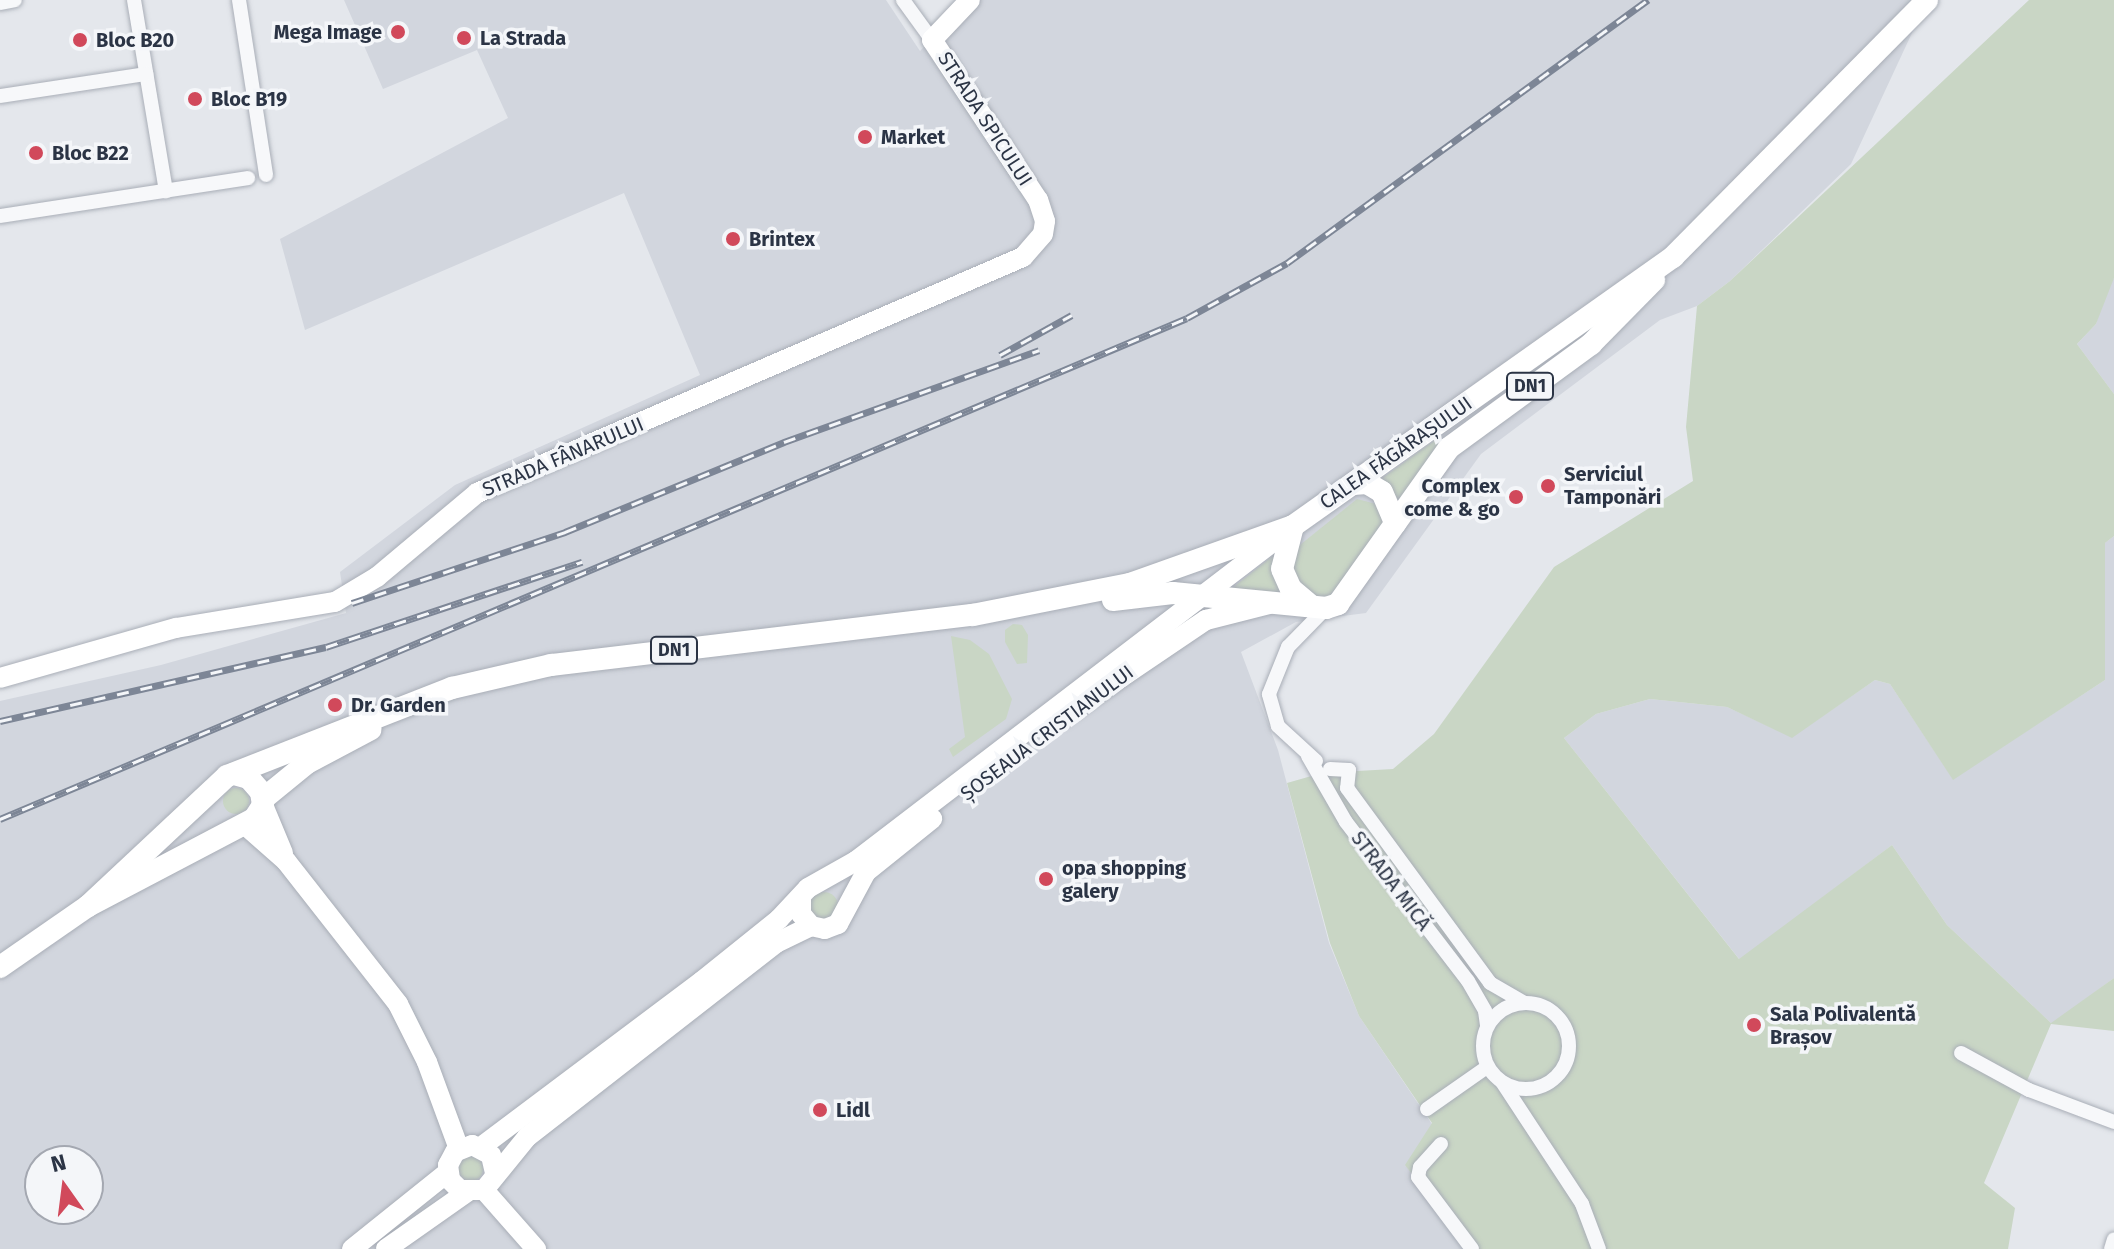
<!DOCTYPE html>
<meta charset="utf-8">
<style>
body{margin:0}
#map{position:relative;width:2114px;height:1249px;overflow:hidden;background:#e4e7ec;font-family:"Fira Sans",sans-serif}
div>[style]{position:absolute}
.built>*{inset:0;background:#d2d6de}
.green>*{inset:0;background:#c9d6c5}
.round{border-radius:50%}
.roads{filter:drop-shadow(0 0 2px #a9aeb7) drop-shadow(0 0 2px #a9aeb7)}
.street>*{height:14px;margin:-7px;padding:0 7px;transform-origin:7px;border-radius:7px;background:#f7f8fa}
.street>.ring{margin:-7px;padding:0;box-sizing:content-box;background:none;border:14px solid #f7f8fa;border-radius:50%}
.secondary>*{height:20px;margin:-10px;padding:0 10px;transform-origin:10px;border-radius:10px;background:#fff}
.primary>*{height:22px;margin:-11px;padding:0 11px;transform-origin:11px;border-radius:11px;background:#fff}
.rail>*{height:7px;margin-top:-3.5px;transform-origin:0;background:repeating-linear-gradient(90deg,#f4f6f9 0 12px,#7d8696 0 24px);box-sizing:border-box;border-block:2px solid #7d8696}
.dots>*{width:22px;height:22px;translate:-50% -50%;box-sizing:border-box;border:4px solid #f4f6f9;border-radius:50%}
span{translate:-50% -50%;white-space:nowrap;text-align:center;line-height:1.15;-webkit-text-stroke:7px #f4f6f9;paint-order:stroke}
.shield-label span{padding:2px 6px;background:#f4f6f9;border:2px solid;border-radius:6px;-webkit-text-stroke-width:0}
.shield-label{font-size:18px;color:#2b3445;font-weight:700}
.poi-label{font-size:20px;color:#2b3445;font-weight:700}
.right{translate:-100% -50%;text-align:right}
.left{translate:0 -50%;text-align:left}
.street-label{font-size:20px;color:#2b3445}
.north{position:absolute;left:24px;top:1145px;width:80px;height:80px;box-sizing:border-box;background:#f4f6f9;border:2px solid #a4a8b1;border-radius:50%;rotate:346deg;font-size:22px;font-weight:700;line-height:32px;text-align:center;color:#2b3445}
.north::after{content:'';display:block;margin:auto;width:28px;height:36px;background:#d1495b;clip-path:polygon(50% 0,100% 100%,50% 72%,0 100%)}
</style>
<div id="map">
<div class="built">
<i style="clip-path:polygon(evenodd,344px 0,886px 0,920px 51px,970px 0,1939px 0,1918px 20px,1851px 164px,1730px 281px,1697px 306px,1660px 320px,1481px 454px,1366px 613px,1296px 622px,1241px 652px,1278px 750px,1329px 943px,1359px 1016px,1432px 1124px,1469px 1249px,0 1249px,0 701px,161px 665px,346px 613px,340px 572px,455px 485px,700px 375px,624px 193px,305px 330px,280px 239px,508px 118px,477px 50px,383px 89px,344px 0,40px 1161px,88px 1161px,88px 1209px,40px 1209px,40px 1161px)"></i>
<i style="clip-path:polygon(2114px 278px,2114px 394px,2077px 344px,2096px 324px,2106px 287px)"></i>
<i style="clip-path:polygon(2114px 536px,2114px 978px,2052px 1024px,1947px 925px,1892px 845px,1740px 960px,1564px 738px,1596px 714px,1650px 699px,1727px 707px,1792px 737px,1875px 680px,1890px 684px,1953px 779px,2105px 680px,2105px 543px)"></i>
</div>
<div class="green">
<i style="clip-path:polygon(2029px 0,2114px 0,2114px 278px,2096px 324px,2077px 344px,2114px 394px,2114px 536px,2105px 543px,2105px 680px,1953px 780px,1890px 684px,1875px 680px,1792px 738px,1727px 707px,1650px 699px,1596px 714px,1564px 738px,1739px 959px,1892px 845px,1947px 925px,2051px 1023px,2114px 978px,2114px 1031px,2051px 1024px,1984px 1183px,2015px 1208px,2008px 1249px,1469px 1249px,1405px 1165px,1432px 1123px,1359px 1016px,1330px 943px,1287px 783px,1322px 773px,1393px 769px,1434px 734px,1554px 567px,1693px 481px,1686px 427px,1697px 306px,1730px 281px)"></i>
<i style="clip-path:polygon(1435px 440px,1440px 446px,1402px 504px,1381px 479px)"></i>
<i style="clip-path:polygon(1357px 499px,1380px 505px,1386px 524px,1342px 591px,1325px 598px,1307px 594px,1295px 584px,1290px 553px)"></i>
<i style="clip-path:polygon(1275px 554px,1289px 595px,1231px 589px)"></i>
<i style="clip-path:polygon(1013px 624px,1022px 625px,1028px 635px,1027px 663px,1017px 664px,1005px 642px,1005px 630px)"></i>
<i style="clip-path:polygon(951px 636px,970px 640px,989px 654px,1012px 699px,1006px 719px,953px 757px,949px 749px,965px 737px)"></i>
<i class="round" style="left:223px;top:788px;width:26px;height:26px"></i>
<i class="round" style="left:810px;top:892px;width:28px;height:28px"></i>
<i class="round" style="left:459px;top:1157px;width:24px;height:24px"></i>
</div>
<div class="roads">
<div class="street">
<i style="left:134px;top:0;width:194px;rotate:80.5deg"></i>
<i style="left:239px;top:0;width:177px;rotate:81.2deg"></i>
<i style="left:903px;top:0;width:49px;rotate:54.1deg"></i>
<i style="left:0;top:3px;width:15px;rotate:-11deg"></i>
<i style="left:0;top:96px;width:148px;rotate:-8.6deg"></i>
<i style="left:0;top:216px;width:251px;rotate:-8.7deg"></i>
<i style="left:1308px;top:756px;width:76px;rotate:60.1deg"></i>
<i style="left:1346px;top:822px;width:200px;rotate:52.5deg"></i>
<i style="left:1468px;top:981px;width:34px;rotate:60deg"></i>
<i style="left:1485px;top:1011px;width:15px;rotate:82deg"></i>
<i style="left:1316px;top:761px;width:52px;rotate:-137.4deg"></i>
<i style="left:1278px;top:726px;width:33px;rotate:-106deg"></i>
<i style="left:1269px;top:694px;width:51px;rotate:-68deg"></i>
<i style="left:1288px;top:647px;width:54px;rotate:-45.7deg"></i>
<i style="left:1330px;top:769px;width:19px;rotate:3deg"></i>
<i style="left:1349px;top:770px;width:18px;rotate:96deg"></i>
<i style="left:1347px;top:788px;width:242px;rotate:53.7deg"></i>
<i style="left:1490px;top:983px;width:38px;rotate:30deg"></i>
<i class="ring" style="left:1483px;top:1003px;width:72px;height:72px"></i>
<i style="left:1961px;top:1053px;width:77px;rotate:28.6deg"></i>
<i style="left:2029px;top:1090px;width:91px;rotate:20.6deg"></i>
<i style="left:1502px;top:1082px;width:146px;rotate:56.7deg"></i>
<i style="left:1582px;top:1204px;width:48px;rotate:69.3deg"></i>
<i style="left:1427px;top:1109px;width:73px;rotate:-35deg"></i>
<i style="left:1441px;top:1144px;width:31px;rotate:132deg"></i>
<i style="left:1420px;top:1167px;width:10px;rotate:101deg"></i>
<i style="left:1418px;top:1177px;width:90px;rotate:53.1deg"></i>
<i style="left:2111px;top:1249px;width:10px;rotate:-73deg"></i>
</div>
<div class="secondary">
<i style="left:0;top:678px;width:183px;rotate:-15.9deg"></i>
<i style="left:176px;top:628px;width:161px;rotate:-9.3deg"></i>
<i style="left:335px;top:602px;width:49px;rotate:-30.8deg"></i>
<i style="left:377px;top:577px;width:131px;rotate:-40deg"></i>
<i style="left:477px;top:493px;width:595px;rotate:-23.38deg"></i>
<i style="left:1023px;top:257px;width:30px;rotate:-49deg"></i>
<i style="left:1043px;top:234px;width:13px;rotate:-81deg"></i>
<i style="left:1045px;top:221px;width:22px;rotate:-108deg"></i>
<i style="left:1038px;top:200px;width:192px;rotate:-123.5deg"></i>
<i style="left:932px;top:40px;width:55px;rotate:-46.5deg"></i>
<i style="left:1061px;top:718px;width:175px;rotate:-34.1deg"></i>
<i style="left:1206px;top:620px;width:65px;rotate:-14.3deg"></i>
<i style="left:263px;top:805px;width:52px;rotate:67.4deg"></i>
<i style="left:244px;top:824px;width:56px;rotate:41.4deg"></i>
<i style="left:286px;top:861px;width:182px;rotate:51.9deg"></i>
<i style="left:398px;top:1004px;width:65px;rotate:63.4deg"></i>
<i style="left:427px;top:1062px;width:93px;rotate:69.8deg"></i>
<i style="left:801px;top:899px;width:15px;rotate:90deg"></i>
<i style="left:801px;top:914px;width:16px;rotate:50deg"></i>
<i style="left:811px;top:926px;width:14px;rotate:12deg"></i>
<i style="left:825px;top:929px;width:14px;rotate:-21deg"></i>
<i style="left:838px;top:924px;width:59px;rotate:-61.7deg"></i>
<i style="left:866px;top:872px;width:85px;rotate:-38.8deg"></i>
<i style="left:481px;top:1147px;width:276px;rotate:-36.9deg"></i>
<i style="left:702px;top:981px;width:99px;rotate:-38.8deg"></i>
<i style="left:779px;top:919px;width:42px;rotate:-46.9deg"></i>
<i style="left:808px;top:888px;width:55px;rotate:-29.4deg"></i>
<i style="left:856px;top:861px;width:543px;rotate:-37.44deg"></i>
<i style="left:495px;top:1173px;width:18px;rotate:-103deg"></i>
<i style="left:491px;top:1155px;width:21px;rotate:-152deg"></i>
<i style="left:472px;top:1145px;width:18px;rotate:158deg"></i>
<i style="left:455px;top:1152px;width:15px;rotate:118deg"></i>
<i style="left:448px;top:1165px;width:15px;rotate:82deg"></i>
<i style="left:450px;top:1180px;width:14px;rotate:45deg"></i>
<i style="left:460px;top:1190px;width:24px"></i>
<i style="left:484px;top:1190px;width:68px;rotate:-50.9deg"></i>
<i style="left:527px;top:1137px;width:316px;rotate:-37.9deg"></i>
<i style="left:776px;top:943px;width:39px;rotate:-26deg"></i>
<i style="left:484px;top:1190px;width:79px;rotate:48.6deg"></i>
<i style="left:352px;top:1249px;width:123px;rotate:-38.7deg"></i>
<i style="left:386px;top:1249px;width:99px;rotate:-35.1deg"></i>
</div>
<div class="primary">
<i style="left:1353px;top:484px;width:14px;rotate:-4deg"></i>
<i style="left:1367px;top:483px;width:17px;rotate:31deg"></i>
<i style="left:1382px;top:492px;width:34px;rotate:67deg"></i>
<i style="left:1293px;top:526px;width:44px;rotate:104.3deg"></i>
<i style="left:1282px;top:569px;width:22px;rotate:66deg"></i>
<i style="left:1291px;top:589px;width:26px;rotate:40deg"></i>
<i style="left:1113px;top:600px;width:60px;rotate:-6.7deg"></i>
<i style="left:1173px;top:593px;width:154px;rotate:5.6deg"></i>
<i style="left:1326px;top:608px;width:13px;rotate:-18deg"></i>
<i style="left:1338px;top:604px;width:191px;rotate:-54.6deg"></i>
<i style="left:1449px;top:448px;width:176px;rotate:-36.2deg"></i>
<i style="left:1591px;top:344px;width:90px;rotate:-45.5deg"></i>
<i style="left:263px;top:799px;width:57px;rotate:-39.3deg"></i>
<i style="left:307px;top:763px;width:72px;rotate:-28deg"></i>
<i style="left:88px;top:906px;width:190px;rotate:-43.1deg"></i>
<i style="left:227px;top:776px;width:242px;rotate:-21.4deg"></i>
<i style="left:452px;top:688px;width:102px;rotate:-13.1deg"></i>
<i style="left:551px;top:665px;width:425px;rotate:-6.8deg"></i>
<i style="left:973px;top:615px;width:160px;rotate:-11.2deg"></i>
<i style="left:1130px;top:584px;width:173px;rotate:-19.6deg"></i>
<i style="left:1293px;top:526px;width:466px;rotate:-35.3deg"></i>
<i style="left:1673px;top:257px;width:361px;rotate:-45.3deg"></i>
<i style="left:0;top:967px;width:107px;rotate:-34.7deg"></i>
<i style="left:88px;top:906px;width:187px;rotate:-27.7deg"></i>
<i style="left:254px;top:819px;width:17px;rotate:-57deg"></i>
<i style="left:263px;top:805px;width:13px;rotate:-99deg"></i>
<i style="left:261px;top:792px;width:18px;rotate:-131deg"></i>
<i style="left:249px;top:778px;width:16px;rotate:-165deg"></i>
</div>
</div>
<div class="rail">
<i style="left:1000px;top:355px;width:82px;rotate:-29.1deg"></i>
<i style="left:352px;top:603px;width:225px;rotate:-18.4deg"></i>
<i style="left:565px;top:532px;width:237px;rotate:-22.3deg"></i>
<i style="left:784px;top:442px;width:271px;rotate:-19.8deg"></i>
<i style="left:0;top:721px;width:334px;rotate:-12.8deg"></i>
<i style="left:326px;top:647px;width:270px;rotate:-18.4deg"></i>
<i style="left:0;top:819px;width:1288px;rotate:-22.88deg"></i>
<i style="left:1187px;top:318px;width:114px;rotate:-28.8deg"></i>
<i style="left:1287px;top:263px;width:447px;rotate:-36.1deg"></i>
</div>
<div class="dots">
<i style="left:398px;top:32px;background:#d1495b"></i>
<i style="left:464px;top:38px;background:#d1495b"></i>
<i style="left:80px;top:40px;background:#d1495b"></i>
<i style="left:195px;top:99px;background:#d1495b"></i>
<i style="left:865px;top:137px;background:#d1495b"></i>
<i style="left:36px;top:153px;background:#d1495b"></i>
<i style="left:733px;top:239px;background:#d1495b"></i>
<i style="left:1548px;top:486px;background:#d1495b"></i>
<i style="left:1516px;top:497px;background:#d1495b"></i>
<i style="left:335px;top:705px;background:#d1495b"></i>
<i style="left:1046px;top:879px;background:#d1495b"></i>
<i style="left:1754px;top:1025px;background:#d1495b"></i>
<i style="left:820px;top:1110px;background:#d1495b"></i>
</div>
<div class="shield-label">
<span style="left:1530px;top:386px">DN1</span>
<span style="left:674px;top:650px">DN1</span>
</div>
<div class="poi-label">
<span class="right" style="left:382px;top:32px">Mega Image</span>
<span class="left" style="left:480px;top:38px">La Strada</span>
<span class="left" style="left:96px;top:40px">Bloc B20</span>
<span class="left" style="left:211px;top:99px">Bloc B19</span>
<span class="left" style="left:881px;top:137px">Market</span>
<span class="left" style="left:52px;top:153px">Bloc B22</span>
<span class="left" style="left:749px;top:239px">Brintex</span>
<span class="left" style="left:1564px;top:486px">Serviciul<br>Tamponări</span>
<span class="right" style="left:1500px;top:498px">Complex<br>come &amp; go</span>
<span class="left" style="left:351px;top:705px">Dr. Garden</span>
<span class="left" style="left:1062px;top:880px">opa shopping<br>galery</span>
<span class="left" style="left:1770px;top:1026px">Sala Polivalentă<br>Brașov</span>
<span class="left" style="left:836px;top:1110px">Lidl</span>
</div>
<div class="street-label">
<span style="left:985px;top:119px;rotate:57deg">STRADA SPICULUI</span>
<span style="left:1396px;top:453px;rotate:-35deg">CALEA FĂGĂRAȘULUI</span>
<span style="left:563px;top:457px;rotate:-23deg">STRADA FÂNARULUI</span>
<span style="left:1047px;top:733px;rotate:-37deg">ȘOSEAUA CRISTIANULUI</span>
<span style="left:1391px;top:881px;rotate:53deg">STRADA MICĂ</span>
</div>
<div class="north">N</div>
</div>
